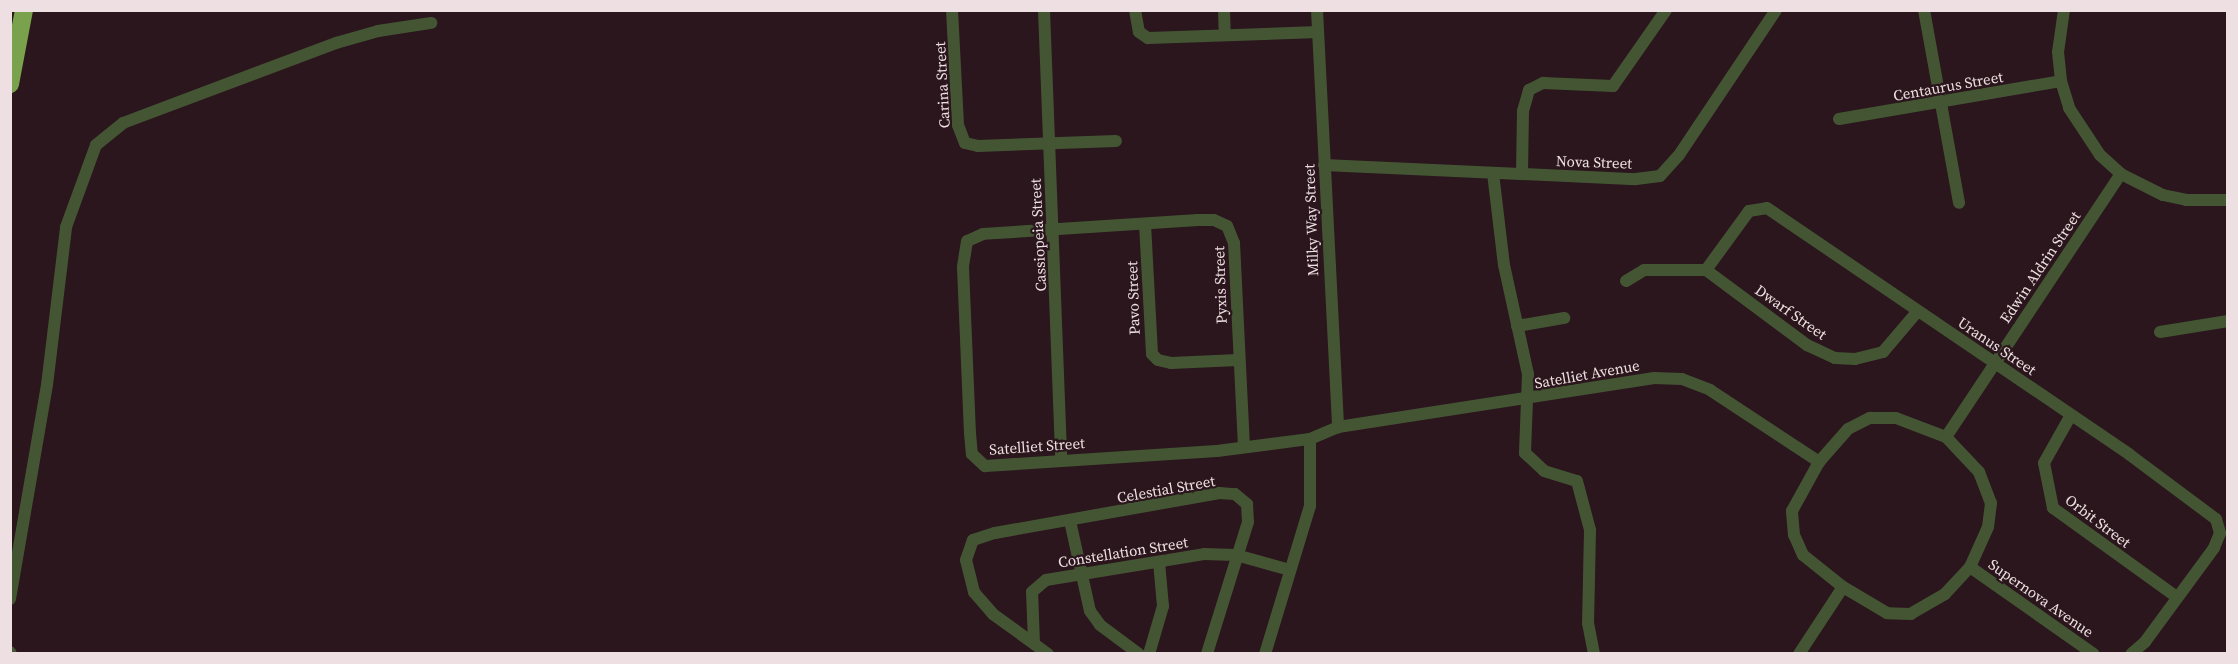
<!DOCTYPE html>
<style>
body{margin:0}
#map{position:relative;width:2238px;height:664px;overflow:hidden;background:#2a161c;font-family:"Source Serif 4",serif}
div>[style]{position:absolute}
.minor>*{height:12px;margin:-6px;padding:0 6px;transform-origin:6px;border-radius:6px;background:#445534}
.motorway>*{height:18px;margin:-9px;padding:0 9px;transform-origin:9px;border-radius:9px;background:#7aa24d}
span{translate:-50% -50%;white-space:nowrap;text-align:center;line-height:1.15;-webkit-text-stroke:4.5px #2a161c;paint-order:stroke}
.street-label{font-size:15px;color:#eddfe2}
.frame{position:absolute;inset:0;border:12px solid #eddfe2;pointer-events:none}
</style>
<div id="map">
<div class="minor">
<i style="left:952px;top:10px;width:115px;rotate:87deg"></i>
<i style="left:958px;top:125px;width:19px;rotate:69deg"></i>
<i style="left:965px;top:143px;width:13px;rotate:13deg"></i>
<i style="left:978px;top:146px;width:138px;rotate:-2.1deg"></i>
<i style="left:1044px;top:10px;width:449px;rotate:87.8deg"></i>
<i style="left:1135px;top:10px;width:22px;rotate:80deg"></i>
<i style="left:1139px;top:32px;width:11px;rotate:34deg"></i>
<i style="left:1148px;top:38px;width:170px;rotate:-2deg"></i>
<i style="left:1224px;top:10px;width:24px;rotate:88deg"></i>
<i style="left:1317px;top:10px;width:418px;rotate:87.1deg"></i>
<i style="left:1924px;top:10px;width:196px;rotate:79.7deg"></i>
<i style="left:2064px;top:10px;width:42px;rotate:98.1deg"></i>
<i style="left:2058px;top:52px;width:29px;rotate:84deg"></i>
<i style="left:2061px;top:81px;width:28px;rotate:73deg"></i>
<i style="left:2069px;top:108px;width:56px;rotate:56.6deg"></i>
<i style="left:2100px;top:155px;width:28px;rotate:42deg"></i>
<i style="left:2121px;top:174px;width:47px;rotate:26.6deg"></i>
<i style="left:2163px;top:195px;width:24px;rotate:12deg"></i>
<i style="left:2186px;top:200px;width:42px"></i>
<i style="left:1839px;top:119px;width:225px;rotate:-9.7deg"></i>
<i style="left:1324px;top:165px;width:312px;rotate:2.6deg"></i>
<i style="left:1636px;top:179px;width:24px;rotate:-7deg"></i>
<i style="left:1660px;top:176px;width:28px;rotate:-48deg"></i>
<i style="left:1679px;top:155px;width:174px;rotate:-56.2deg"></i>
<i style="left:1493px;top:173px;width:93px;rotate:83.2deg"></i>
<i style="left:1504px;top:265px;width:112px;rotate:77.6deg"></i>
<i style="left:1528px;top:374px;width:79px;rotate:92.2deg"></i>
<i style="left:1525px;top:453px;width:26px;rotate:43deg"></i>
<i style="left:1544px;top:471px;width:34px;rotate:17deg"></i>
<i style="left:1577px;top:481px;width:51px;rotate:75.1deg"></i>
<i style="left:1590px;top:530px;width:93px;rotate:91.2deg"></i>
<i style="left:1588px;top:623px;width:32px;rotate:79deg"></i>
<i style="left:1522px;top:174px;width:63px;rotate:-89.1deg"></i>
<i style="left:1523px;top:111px;width:22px;rotate:-74deg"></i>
<i style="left:1529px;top:90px;width:16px;rotate:-27deg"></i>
<i style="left:1543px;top:83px;width:70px;rotate:2.5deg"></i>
<i style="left:1613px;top:86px;width:93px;rotate:-55.1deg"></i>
<i style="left:1145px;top:224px;width:130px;rotate:86.9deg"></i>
<i style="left:1152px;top:354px;width:8px;rotate:45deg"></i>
<i style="left:1158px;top:360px;width:13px;rotate:13deg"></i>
<i style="left:1171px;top:363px;width:67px;rotate:-2.6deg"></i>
<i style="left:1706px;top:270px;width:73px;rotate:-53.9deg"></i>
<i style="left:1749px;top:211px;width:18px;rotate:-9deg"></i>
<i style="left:1767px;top:208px;width:439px;rotate:34.2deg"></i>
<i style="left:2130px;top:455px;width:107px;rotate:36.7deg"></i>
<i style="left:2216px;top:519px;width:15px;rotate:74deg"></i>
<i style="left:2220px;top:533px;width:16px;rotate:112deg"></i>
<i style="left:2214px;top:548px;width:117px;rotate:126.3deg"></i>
<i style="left:2145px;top:642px;width:18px;rotate:139deg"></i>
<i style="left:1706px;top:270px;width:126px;rotate:36.6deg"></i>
<i style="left:1807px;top:345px;width:31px;rotate:25deg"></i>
<i style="left:1835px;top:358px;width:20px;rotate:3deg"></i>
<i style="left:1855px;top:359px;width:29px;rotate:-14deg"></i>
<i style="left:1883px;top:352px;width:52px;rotate:-49.6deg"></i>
<i style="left:1626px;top:281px;width:21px;rotate:-31deg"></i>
<i style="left:1644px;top:270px;width:62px"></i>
<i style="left:1517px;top:326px;width:48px;rotate:-9.7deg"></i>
<i style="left:2160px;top:332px;width:69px;rotate:-9.2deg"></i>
<i style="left:2071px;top:415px;width:55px;rotate:119.4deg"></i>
<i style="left:2044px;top:463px;width:46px;rotate:78.7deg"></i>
<i style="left:2053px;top:508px;width:153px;rotate:35.7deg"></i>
<i style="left:1870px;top:418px;width:26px"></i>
<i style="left:1896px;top:418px;width:53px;rotate:20.8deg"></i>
<i style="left:1946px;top:437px;width:48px;rotate:46.7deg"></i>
<i style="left:1979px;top:472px;width:33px;rotate:69deg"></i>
<i style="left:1991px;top:503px;width:24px;rotate:97deg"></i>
<i style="left:1988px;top:527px;width:44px;rotate:114.2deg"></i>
<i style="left:1970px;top:567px;width:37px;rotate:133deg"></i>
<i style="left:1945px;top:594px;width:39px;rotate:150deg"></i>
<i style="left:1911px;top:614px;width:24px;rotate:-178deg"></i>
<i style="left:1887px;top:613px;width:51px;rotate:-149.4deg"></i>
<i style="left:1843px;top:587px;width:51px;rotate:-141.3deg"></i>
<i style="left:1803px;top:555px;width:22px;rotate:-114deg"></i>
<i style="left:1794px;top:535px;width:24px;rotate:-95deg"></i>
<i style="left:1792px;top:511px;width:56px;rotate:-61.1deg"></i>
<i style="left:1819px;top:462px;width:44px;rotate:-48.7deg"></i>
<i style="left:1848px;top:429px;width:25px;rotate:-27deg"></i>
<i style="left:1946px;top:437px;width:316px;rotate:-56.4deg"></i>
<i style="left:1244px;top:447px;width:204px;rotate:-92.8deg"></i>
<i style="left:1234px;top:243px;width:18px;rotate:-112deg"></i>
<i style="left:1227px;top:226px;width:14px;rotate:-155deg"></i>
<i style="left:1214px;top:220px;width:16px;rotate:180deg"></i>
<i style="left:1198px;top:220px;width:215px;rotate:176.3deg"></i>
<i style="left:983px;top:234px;width:17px;rotate:156deg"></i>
<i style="left:967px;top:241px;width:26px;rotate:99deg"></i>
<i style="left:963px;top:267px;width:166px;rotate:87.6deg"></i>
<i style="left:970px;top:433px;width:21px;rotate:85deg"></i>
<i style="left:972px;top:454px;width:18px;rotate:43deg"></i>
<i style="left:985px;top:466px;width:232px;rotate:-3.7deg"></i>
<i style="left:1217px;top:451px;width:94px;rotate:-7.4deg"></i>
<i style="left:1310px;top:439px;width:30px;rotate:-23deg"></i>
<i style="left:1338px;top:427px;width:320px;rotate:-8.8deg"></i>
<i style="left:1654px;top:378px;width:28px;rotate:2deg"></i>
<i style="left:1682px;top:379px;width:30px;rotate:21deg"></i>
<i style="left:1710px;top:390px;width:131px;rotate:33.4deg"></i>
<i style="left:1070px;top:521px;width:92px;rotate:77.5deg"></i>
<i style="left:1090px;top:611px;width:17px;rotate:54deg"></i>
<i style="left:1100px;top:625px;width:49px;rotate:36.6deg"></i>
<i style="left:1970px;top:567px;width:151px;rotate:35.1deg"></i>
<i style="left:10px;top:599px;width:217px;rotate:-80.2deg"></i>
<i style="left:47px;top:385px;width:159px;rotate:-83.1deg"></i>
<i style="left:66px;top:227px;width:87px;rotate:-69.9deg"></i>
<i style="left:96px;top:145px;width:35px;rotate:-39deg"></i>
<i style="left:123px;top:123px;width:228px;rotate:-20.6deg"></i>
<i style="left:336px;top:43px;width:44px;rotate:-15.9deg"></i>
<i style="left:378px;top:31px;width:54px;rotate:-8.6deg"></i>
<i style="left:1034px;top:643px;width:51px;rotate:-92.2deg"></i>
<i style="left:1032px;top:592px;width:18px;rotate:-41deg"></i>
<i style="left:1046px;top:580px;width:160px;rotate:-9.3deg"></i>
<i style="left:1204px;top:554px;width:32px;rotate:2deg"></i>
<i style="left:1236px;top:555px;width:56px;rotate:15.5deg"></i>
<i style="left:10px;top:652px;width:2px;rotate:63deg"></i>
<i style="left:1048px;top:654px;width:68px;rotate:-144deg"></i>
<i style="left:993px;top:614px;width:29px;rotate:-131deg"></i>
<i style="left:974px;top:592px;width:33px;rotate:-104deg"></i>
<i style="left:966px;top:560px;width:21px;rotate:-71deg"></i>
<i style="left:973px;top:540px;width:23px;rotate:-18deg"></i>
<i style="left:995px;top:533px;width:228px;rotate:-10.1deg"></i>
<i style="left:1219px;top:493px;width:16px;rotate:4deg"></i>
<i style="left:1235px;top:494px;width:16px;rotate:40deg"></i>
<i style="left:1247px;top:504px;width:18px;rotate:87deg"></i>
<i style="left:1248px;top:522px;width:138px;rotate:107.3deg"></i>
<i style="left:1149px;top:654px;width:50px;rotate:-73.7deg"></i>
<i style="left:1163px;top:606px;width:44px;rotate:-95.2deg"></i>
<i style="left:1265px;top:654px;width:155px;rotate:-73.1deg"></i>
<i style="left:1310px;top:506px;width:67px;rotate:-90deg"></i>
<i style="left:1799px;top:654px;width:80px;rotate:-56.7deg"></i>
</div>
<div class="motorway">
<i style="left:10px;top:84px;width:75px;rotate:-79.3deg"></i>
</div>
<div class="street-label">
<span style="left:942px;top:85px;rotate:-93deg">Carina Street</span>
<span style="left:1948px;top:86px;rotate:-10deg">Centaurus Street</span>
<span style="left:1594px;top:162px;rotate:2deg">Nova Street</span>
<span style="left:1311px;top:220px;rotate:-92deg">Milky Way Street</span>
<span style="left:1038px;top:235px;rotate:-93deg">Cassiopeia Street</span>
<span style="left:2040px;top:267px;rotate:-56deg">Edwin Aldrin Street</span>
<span style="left:1220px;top:285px;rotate:-92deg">Pyxis Street</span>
<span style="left:1133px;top:298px;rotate:-92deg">Pavo Street</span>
<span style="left:1791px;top:312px;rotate:35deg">Dwarf Street</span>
<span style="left:1997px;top:346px;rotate:34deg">Uranus Street</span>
<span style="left:1587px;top:374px;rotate:-10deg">Satelliet Avenue</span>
<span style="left:1037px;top:446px;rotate:-4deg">Satelliet Street</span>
<span style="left:1166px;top:489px;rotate:-10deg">Celestial Street</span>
<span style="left:2098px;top:521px;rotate:37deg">Orbit Street</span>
<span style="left:1123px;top:552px;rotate:-9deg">Constellation Street</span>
<span style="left:2041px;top:598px;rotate:35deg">Supernova Avenue</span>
</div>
<div class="frame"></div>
</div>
